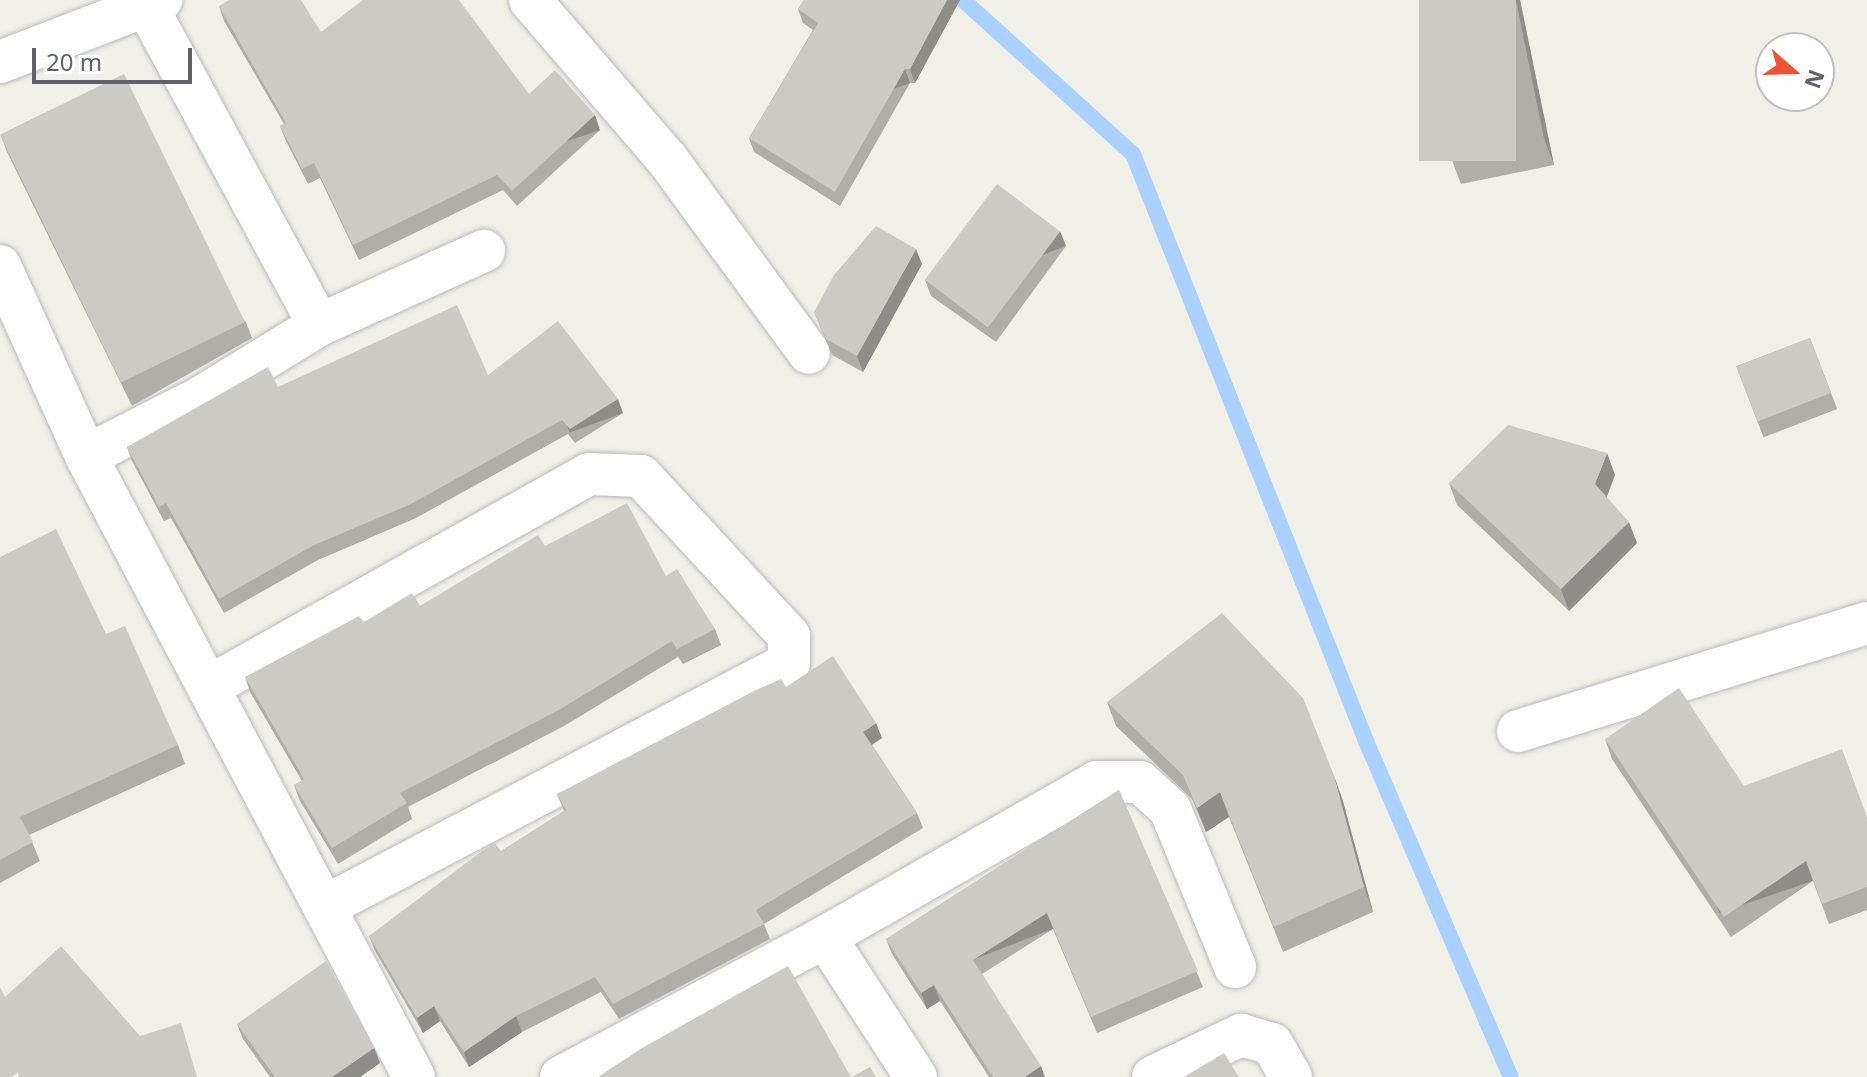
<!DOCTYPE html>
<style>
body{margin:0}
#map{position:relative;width:1867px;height:1077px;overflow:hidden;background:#f1f0e8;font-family:"Noto Sans",sans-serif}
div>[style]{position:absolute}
.stream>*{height:16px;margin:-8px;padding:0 8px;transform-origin:8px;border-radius:8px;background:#aad1ff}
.roads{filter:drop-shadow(0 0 2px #b8b9be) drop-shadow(0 0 2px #b8b9be)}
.street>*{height:42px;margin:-21px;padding:0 21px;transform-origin:21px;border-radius:21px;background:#fff}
.wall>*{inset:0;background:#afaea9;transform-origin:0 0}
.shaded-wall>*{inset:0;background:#8f8d8a;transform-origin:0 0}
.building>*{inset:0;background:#cccac5;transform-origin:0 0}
span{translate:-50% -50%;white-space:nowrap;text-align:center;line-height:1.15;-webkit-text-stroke:8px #fff;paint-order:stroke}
.north{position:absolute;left:1755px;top:32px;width:80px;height:80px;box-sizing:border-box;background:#fff;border:2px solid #bfc0c3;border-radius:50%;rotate:110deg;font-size:22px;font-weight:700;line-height:32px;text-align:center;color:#5f6268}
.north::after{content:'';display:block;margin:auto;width:28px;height:36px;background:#eb5534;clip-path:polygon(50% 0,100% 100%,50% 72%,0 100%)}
.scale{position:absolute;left:32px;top:48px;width:160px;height:36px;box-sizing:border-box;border:4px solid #5f6268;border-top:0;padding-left:10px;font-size:24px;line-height:28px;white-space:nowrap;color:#5f6268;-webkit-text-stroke:6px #fff;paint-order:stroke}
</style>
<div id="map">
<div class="stream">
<i style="left:963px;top:0;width:229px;rotate:42.2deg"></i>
<i style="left:1133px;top:154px;width:632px;rotate:68.35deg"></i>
<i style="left:1366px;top:741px;width:366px;rotate:66.7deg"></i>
</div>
<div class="roads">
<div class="street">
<i style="left:530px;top:0;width:210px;rotate:49.3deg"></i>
<i style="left:667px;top:159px;width:240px;rotate:53.8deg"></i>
<i style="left:0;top:62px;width:173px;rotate:-21.1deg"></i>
<i style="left:0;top:266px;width:209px;rotate:65.6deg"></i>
<i style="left:86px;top:456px;width:702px;rotate:62.16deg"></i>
<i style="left:319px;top:325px;width:181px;rotate:-24.2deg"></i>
<i style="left:86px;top:456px;width:128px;rotate:-27deg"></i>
<i style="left:200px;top:398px;width:140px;rotate:-31.5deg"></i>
<i style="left:319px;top:325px;width:364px;rotate:-118.4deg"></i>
<i style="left:208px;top:687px;width:436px;rotate:-29.2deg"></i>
<i style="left:589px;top:474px;width:52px;rotate:2.2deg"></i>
<i style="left:641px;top:476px;width:218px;rotate:47.2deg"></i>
<i style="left:789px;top:636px;width:27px;rotate:90deg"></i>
<i style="left:789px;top:663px;width:525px;rotate:152.31deg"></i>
<i style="left:1518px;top:731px;width:365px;rotate:-17.2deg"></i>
<i style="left:825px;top:937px;width:167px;rotate:57deg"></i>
<i style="left:561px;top:1077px;width:299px;rotate:-27.9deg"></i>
<i style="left:825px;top:937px;width:313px;rotate:-29.7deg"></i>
<i style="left:1097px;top:782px;width:43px"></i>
<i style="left:1140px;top:782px;width:40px;rotate:42deg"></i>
<i style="left:1170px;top:809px;width:171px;rotate:67.6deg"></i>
<i style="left:1153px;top:1077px;width:98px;rotate:-25.5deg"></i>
<i style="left:1241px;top:1035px;width:32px;rotate:16deg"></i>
<i style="left:1272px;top:1044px;width:38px;rotate:60deg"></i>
</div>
</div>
<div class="wall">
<i style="clip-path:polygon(804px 0,960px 0,915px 83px,910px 83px,840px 206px,754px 152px,749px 138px,813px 30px,803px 23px,798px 9px)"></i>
<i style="clip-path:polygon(1419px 0,1520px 0,1554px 165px,1461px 184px,1451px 158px)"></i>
<i style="clip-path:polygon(219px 6px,321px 32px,529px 94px,595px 115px,600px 130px,517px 206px,503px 190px,359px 260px,320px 178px,308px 184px,286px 141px,280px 126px,284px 124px,224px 21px)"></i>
<i style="clip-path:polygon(1px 136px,246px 322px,252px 338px,132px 406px,7px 152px)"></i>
<i style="clip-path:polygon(1066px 246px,996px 342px,931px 296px,925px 280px)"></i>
<i style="clip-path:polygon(922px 264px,863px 372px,832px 355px,814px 312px)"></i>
<i style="left:1810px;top:338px;width:76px;height:79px;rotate:69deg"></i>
<i style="clip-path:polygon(488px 375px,623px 413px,575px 443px,568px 434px,416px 518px,318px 560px,224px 613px,171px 518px,164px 521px,132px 461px,127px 447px,278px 387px)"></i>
<i style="clip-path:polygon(1615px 475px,1607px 497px,1637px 543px,1569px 611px,1457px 505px,1449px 483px)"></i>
<i style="clip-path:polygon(545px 546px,666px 576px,715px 629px,721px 645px,683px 664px,678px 657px,564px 726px,408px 807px,412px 819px,338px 864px,300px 801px,294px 785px,302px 781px,250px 692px,245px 677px,364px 622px,420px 606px)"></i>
<i style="clip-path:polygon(0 557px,106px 634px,178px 745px,185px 764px,29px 835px,40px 861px,0 883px)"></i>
<i style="clip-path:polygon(786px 687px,882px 738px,872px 745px,917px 813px,923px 828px,764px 924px,770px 939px,619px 1019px,601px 992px,522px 1032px,469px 1067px,440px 1021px,423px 1033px,375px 951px,369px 936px,564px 811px,557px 794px)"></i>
<i style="clip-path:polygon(1107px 702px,1342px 798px,1373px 912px,1283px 952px,1229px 817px,1206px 832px,1192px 799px,1116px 726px)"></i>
<i style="clip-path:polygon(1605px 739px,1744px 786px,1867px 817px,1867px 910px,1829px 924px,1813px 881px,1731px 937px,1612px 759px)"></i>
<i style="clip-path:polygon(1119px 790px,1203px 987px,1097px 1033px,1053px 929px,982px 974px,1045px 1077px,989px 1077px,940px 1001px,927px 1009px,892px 954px,886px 939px)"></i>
<i style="clip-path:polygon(237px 1024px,374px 1048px,380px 1063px,360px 1077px,270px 1077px,243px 1039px)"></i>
</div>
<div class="shaded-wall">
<i style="clip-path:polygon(947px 0,960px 0,915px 83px,910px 69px)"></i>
<i style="clip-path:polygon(1516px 0,1520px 0,1554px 165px,1544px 138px)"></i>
<i style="left:905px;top:69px;width:15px;height:142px;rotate:70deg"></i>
<i style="left:595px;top:115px;width:16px;height:113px;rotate:72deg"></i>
<i style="left:1060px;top:231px;width:16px;height:119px;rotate:68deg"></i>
<i style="clip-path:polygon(916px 249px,922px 264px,863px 372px,857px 356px)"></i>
<i style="left:618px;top:399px;width:15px;height:57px;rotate:70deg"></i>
<i style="clip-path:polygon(1607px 453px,1615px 475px,1603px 506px,1595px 484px)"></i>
<i style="clip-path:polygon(1629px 522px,1637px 543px,1569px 611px,1561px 589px)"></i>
<i style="clip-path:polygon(876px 723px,882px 738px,868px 747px,863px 732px)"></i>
<i style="clip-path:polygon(1333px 773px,1342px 798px,1373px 912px,1364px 887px)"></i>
<i style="clip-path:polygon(1220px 792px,1229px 817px,1206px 832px,1197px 808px)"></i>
<i style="left:1806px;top:861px;width:21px;height:99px;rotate:71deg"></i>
<i style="left:1047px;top:913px;width:17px;height:88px;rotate:69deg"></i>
<i style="clip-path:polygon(934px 985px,940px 1001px,927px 1009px,921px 993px)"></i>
<i style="clip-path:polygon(434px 1006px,440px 1021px,423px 1033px,417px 1018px)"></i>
<i style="clip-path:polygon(516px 1016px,522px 1032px,469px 1067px,464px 1052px)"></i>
<i style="clip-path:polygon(374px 1048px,380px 1063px,360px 1077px,332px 1077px)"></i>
<i style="clip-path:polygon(1041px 1066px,1045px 1077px,1025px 1077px)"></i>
</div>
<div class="building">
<i style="clip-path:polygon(229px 0,301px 0,321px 32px,363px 0,459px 0,529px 94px,555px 70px,595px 115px,512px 191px,497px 175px,353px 245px,314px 163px,302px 169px,280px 126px,286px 123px,219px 6px)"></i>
<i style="clip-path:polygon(804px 0,947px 0,910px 69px,905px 69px,835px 192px,749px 138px,818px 23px,798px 9px)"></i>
<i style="left:1419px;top:0;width:97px;height:161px"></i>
<i style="left:124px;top:74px;width:276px;height:138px;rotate:64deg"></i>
<i style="left:997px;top:184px;width:79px;height:120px;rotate:37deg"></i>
<i style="clip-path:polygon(876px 226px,916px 249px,857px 356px,826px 339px,814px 312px,834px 275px)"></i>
<i style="clip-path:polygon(457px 305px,488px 375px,558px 321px,618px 399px,570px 429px,562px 420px,411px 504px,312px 546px,219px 599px,166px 503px,159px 507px,127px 447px,268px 367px,278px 387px)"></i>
<i style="left:1810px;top:338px;width:59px;height:79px;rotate:69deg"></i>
<i style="clip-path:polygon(1508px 425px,1607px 453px,1595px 484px,1629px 522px,1561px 589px,1449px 483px)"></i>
<i style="clip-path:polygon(627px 503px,666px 576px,677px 569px,715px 629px,677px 649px,672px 641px,559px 710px,400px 793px,407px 803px,332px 848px,294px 785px,304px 779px,245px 677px,359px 616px,364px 622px,412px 593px,420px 606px,538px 535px,545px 546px)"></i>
<i style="clip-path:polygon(56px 529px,106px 634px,125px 626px,178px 745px,20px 817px,33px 842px,0 860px,0 557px)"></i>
<i style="clip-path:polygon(1222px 613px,1303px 698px,1333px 773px,1364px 887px,1274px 927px,1220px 792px,1197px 808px,1183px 775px,1107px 702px)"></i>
<i style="clip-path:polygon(833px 656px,876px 723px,863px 732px,917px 813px,756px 910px,764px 924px,613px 1004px,595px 977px,516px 1016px,464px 1052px,434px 1006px,417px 1018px,369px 936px,494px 842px,501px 851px,566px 810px,557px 794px,754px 691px,781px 679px,786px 687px)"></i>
<i style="clip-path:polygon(1679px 688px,1744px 786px,1842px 749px,1867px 817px,1867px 887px,1822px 904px,1806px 861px,1724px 917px,1605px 739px)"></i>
<i style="clip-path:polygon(1119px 790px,1198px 971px,1091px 1017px,1047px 913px,973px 960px,1041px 1066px,1025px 1077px,993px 1077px,934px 985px,921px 993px,886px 939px)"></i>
<i style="clip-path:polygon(61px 946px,140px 1036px,181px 1023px,197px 1077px,19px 1077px,18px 1072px,12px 1077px,0 1077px,0 987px,5px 997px)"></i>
<i style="clip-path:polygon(326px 961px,374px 1048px,332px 1077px,275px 1077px,237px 1024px)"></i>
<i style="clip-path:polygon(788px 966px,851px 1077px,598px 1077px,642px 1048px)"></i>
<i style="clip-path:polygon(1224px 1053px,1239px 1077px,1184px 1077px)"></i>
<i style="clip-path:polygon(870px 1067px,876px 1077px,852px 1077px)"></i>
</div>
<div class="north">N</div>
<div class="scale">20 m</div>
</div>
